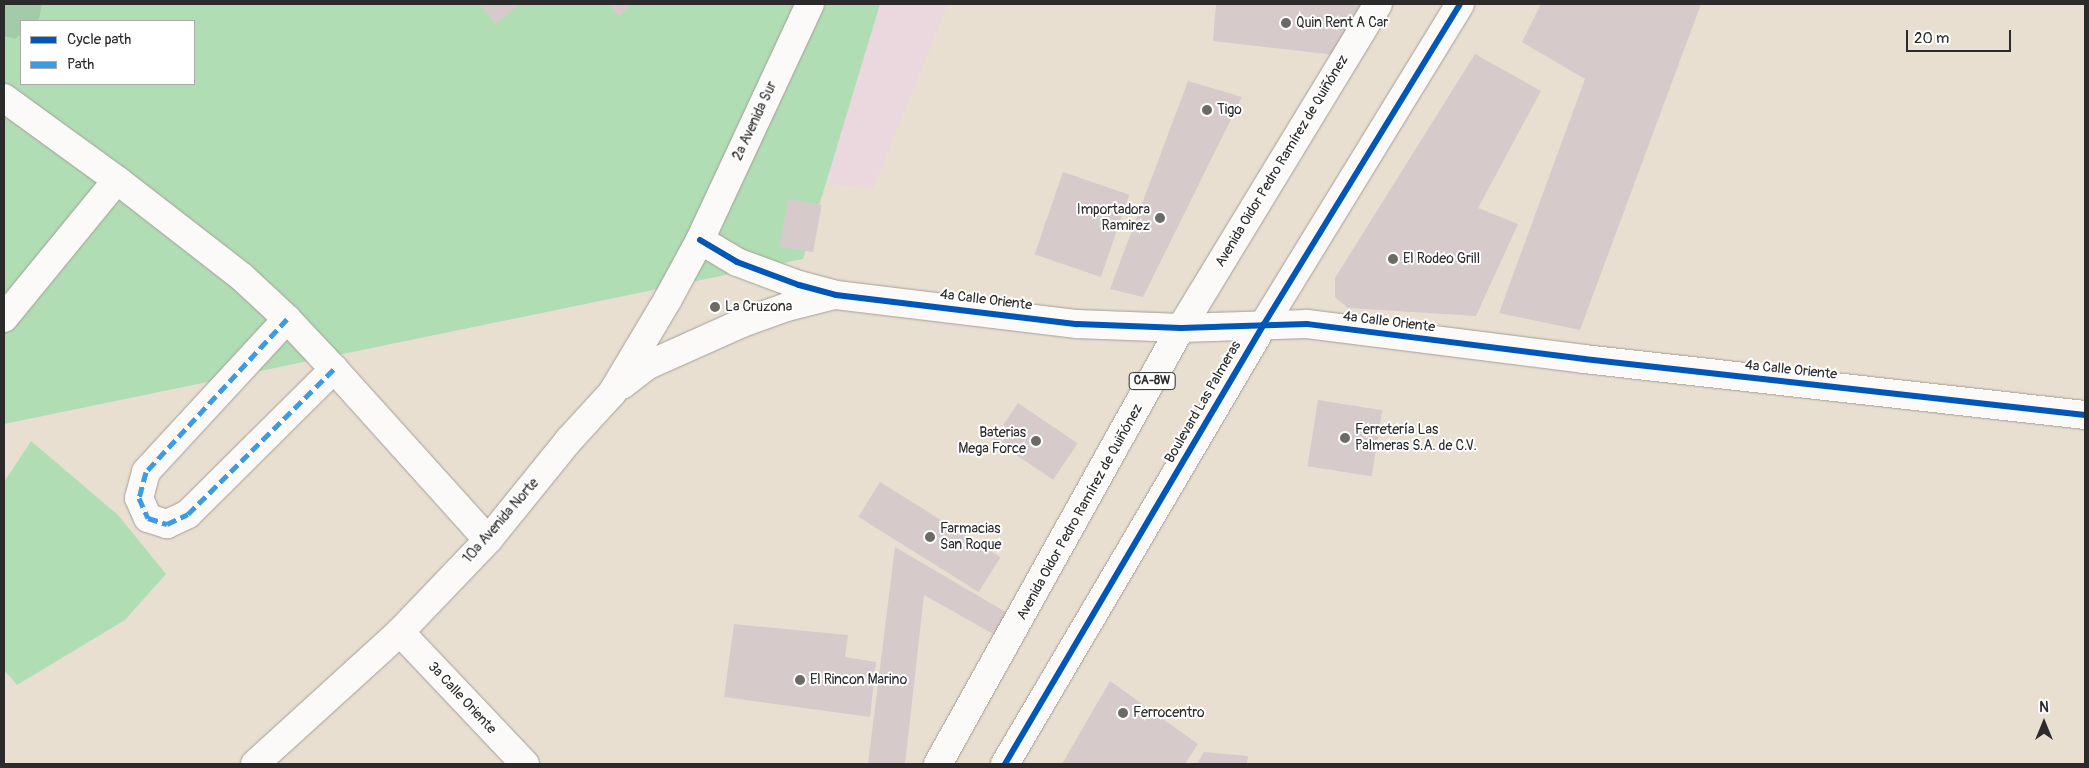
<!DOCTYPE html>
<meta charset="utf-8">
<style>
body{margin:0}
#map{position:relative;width:2089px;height:768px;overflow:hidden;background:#e8dfd1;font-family:Pangolin,sans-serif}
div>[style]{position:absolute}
.built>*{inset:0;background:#ebd7de}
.green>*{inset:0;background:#b1ddb5}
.forest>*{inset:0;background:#a3cba7}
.building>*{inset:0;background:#d7caca;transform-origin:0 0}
.roads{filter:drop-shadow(0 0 1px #a49f97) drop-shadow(0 0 1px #a49f97)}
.minor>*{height:28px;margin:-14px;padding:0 14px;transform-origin:14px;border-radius:14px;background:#fcfaf8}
.major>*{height:28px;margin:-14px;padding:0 14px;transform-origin:14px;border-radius:14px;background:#fcfaf8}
.quiet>*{height:5px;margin-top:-2.5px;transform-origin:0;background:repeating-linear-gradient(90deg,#3d9ce1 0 10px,transparent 0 15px)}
.cycleway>*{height:6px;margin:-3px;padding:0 3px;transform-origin:3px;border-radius:3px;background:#0057b8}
.dots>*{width:14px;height:14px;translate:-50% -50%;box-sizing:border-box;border:2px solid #fff;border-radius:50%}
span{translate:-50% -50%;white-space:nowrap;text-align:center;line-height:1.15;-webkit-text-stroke:4px #fff;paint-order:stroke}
.shield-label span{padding:1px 4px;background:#fff;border:1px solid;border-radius:4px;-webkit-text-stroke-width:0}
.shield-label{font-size:12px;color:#2b2b2b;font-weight:700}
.poi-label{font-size:14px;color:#2b2b2b}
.left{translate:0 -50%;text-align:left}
.right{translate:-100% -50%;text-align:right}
.street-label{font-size:14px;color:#2b2b2b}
.frame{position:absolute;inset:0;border:5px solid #2b2b2b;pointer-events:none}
.legend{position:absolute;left:20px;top:20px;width:175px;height:65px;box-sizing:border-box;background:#fff;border:1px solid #aaa;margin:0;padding:6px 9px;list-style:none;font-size:15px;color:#2b2b2b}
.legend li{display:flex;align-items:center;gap:10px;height:25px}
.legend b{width:25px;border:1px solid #aaa}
.north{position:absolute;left:2019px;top:698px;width:50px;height:50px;-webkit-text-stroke:4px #fff;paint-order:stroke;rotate:0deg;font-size:14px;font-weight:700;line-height:20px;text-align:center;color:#2b2b2b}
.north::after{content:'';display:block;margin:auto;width:18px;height:22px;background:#2b2b2b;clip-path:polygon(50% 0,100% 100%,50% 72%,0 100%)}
.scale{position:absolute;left:1906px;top:30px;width:105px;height:22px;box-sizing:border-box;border:2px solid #2b2b2b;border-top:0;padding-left:6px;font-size:15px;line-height:18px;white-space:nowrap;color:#2b2b2b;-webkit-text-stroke:4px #fff;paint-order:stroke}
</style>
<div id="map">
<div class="built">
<i style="clip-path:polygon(867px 4px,948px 4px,873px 189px,786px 178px)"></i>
</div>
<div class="green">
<i style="clip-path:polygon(evenodd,4px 4px,880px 4px,803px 259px,4px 424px,4px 4px,21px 21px,194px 21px,194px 84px,21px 84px,21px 21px)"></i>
<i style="clip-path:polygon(31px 441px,118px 515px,166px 574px,125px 620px,17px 685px,4px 670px,4px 482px)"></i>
</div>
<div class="forest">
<i style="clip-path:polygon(4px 4px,42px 4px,39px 19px,36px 21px,21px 21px,21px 34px,15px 39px,4px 36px)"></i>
</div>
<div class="building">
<i style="clip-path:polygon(479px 4px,520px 4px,496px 24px)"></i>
<i style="clip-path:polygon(608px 4px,632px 4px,619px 16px)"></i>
<i style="clip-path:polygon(1216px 4px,1356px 4px,1370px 5px,1335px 55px,1213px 41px)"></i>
<i style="clip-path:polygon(1541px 4px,1701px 4px,1580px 330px,1499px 313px,1585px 79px,1522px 42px)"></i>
<i style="clip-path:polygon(1475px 54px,1541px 91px,1478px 208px,1518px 224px,1476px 316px,1348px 308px,1335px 297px,1335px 278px)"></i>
<i style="clip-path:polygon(1188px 81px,1242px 97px,1143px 297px,1110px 289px)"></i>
<i style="left:1063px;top:172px;width:70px;height:87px;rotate:19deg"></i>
<i style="left:788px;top:199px;width:34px;height:48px;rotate:10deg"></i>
<i style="left:1318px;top:400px;width:65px;height:67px;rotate:9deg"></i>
<i style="left:1018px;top:403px;width:72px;height:44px;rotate:34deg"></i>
<i style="left:880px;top:482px;width:142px;height:41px;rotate:32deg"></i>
<i style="clip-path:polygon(895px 547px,1009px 614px,995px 635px,924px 595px,905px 764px,868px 764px)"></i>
<i style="clip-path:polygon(734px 624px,848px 635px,845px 657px,876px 662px,870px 717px,724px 697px)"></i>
<i style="clip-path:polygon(1110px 681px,1198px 744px,1185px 764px,1062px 764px)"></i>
<i style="clip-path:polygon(1204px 752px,1248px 756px,1247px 764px,1197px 764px)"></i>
</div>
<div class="roads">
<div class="minor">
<i style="left:4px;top:98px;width:140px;rotate:36deg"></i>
<i style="left:117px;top:180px;width:158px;rotate:37.8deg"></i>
<i style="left:242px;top:277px;width:62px;rotate:43deg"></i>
<i style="left:287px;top:319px;width:69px;rotate:46.8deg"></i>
<i style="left:334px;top:369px;width:230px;rotate:48deg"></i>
<i style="left:700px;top:240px;width:43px;rotate:30.7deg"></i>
<i style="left:737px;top:262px;width:66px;rotate:20.4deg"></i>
<i style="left:799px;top:285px;width:38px;rotate:15deg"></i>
<i style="left:836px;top:295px;width:243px;rotate:6.9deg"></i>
<i style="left:1077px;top:324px;width:104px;rotate:2.2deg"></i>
<i style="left:1181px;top:328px;width:126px;rotate:-1.8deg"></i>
<i style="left:1307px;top:324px;width:279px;rotate:7.2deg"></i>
<i style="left:1584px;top:359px;width:504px;rotate:6.38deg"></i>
<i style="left:4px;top:318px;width:178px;rotate:-50.7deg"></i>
<i style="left:287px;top:319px;width:208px;rotate:132.7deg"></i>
<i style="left:146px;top:472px;width:27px;rotate:105deg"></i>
<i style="left:139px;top:498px;width:22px;rotate:66deg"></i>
<i style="left:148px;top:518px;width:20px;rotate:18deg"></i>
<i style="left:167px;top:524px;width:23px;rotate:-25deg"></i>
<i style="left:188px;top:514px;width:206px;rotate:-44.8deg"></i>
<i style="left:622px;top:385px;width:31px;rotate:-38deg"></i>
<i style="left:646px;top:366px;width:105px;rotate:-24.1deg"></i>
<i style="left:742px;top:323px;width:48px;rotate:-19.6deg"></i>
<i style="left:787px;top:307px;width:49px;rotate:-14.3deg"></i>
<i style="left:400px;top:632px;width:182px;rotate:46.6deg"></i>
<i style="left:255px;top:764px;width:196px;rotate:-42.3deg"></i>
<i style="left:400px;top:632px;width:127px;rotate:-46.3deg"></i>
<i style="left:488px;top:540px;width:129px;rotate:-51deg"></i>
<i style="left:569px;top:440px;width:64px;rotate:-47.5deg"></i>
<i style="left:612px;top:393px;width:109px;rotate:-59.2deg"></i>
<i style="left:668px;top:299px;width:67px;rotate:-61.5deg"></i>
<i style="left:700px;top:240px;width:260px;rotate:-65deg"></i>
</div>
<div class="major">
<i style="left:938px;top:764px;width:499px;rotate:-60.9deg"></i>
<i style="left:1181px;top:328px;width:379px;rotate:-58.7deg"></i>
<i style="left:1005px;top:764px;width:511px;rotate:-59.52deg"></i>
<i style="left:1264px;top:324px;width:375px;rotate:-58.5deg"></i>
</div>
</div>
<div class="quiet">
<i style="left:287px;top:319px;width:208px;rotate:132.7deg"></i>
<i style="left:146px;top:472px;width:27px;rotate:105deg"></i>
<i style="left:139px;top:498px;width:22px;rotate:66deg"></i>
<i style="left:148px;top:518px;width:20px;rotate:18deg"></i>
<i style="left:167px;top:524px;width:23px;rotate:-25deg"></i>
<i style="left:188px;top:514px;width:206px;rotate:-44.8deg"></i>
</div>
<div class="cycleway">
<i style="left:700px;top:240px;width:43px;rotate:30.7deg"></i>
<i style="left:737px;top:262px;width:66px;rotate:20.4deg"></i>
<i style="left:799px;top:285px;width:38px;rotate:15deg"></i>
<i style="left:836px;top:295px;width:243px;rotate:6.9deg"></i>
<i style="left:1077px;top:324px;width:104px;rotate:2.2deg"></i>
<i style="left:1181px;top:328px;width:126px;rotate:-1.8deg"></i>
<i style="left:1307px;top:324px;width:279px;rotate:7.2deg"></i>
<i style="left:1584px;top:359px;width:504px;rotate:6.38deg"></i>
<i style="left:1005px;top:764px;width:511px;rotate:-59.52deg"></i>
<i style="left:1264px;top:324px;width:375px;rotate:-58.5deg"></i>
</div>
<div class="dots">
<i style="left:1286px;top:23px;background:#6d6a65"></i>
<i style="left:1207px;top:110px;background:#6d6a65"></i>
<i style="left:1160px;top:218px;background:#6d6a65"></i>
<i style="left:1393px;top:259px;background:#6d6a65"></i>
<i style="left:715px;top:307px;background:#6d6a65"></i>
<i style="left:1345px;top:438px;background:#6d6a65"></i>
<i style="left:1036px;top:441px;background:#6d6a65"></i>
<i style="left:930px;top:537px;background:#6d6a65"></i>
<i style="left:800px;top:680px;background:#6d6a65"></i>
<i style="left:1123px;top:713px;background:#6d6a65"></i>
</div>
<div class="shield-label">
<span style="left:1152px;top:381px">CA-8W</span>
</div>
<div class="poi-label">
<span class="left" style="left:1296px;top:23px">Quin Rent A Car</span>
<span class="left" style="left:1217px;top:110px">Tigo</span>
<span class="right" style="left:1150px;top:218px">Importadora<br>Ramirez</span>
<span class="left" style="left:1403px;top:259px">El Rodeo Grill</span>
<span class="left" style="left:725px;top:307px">La Cruzona</span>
<span class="left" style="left:1355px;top:438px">Ferretería Las<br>Palmeras S.A. de C.V.</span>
<span class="right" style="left:1026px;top:441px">Baterias<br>Mega Force</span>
<span class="left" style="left:940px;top:537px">Farmacias<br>San Roque</span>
<span class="left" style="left:810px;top:680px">El Rincon Marino</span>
<span class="left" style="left:1133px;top:713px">Ferrocentro</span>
</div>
<div class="street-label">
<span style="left:755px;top:121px;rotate:-65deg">2a Avenida Sur</span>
<span style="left:1282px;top:161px;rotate:-59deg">Avenida Oidor Pedro Ramírez de Quiñónez</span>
<span style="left:986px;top:300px;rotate:7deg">4a Calle Oriente</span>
<span style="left:1389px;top:322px;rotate:7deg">4a Calle Oriente</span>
<span style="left:1791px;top:370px;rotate:6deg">4a Calle Oriente</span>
<span style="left:1203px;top:402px;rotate:-60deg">Boulevard Las Palmeras</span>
<span style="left:1080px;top:512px;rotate:-61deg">Avenida Oidor Pedro Ramírez de Quiñónez</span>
<span style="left:501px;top:521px;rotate:-49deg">10a Avenida Norte</span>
<span style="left:462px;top:698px;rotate:47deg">3a Calle Oriente</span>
</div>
<div class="frame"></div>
<ul class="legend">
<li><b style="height:6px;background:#0057b8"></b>Cycle path</li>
<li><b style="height:6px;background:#3d9ce1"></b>Path</li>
</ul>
<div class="north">N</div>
<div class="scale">20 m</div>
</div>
